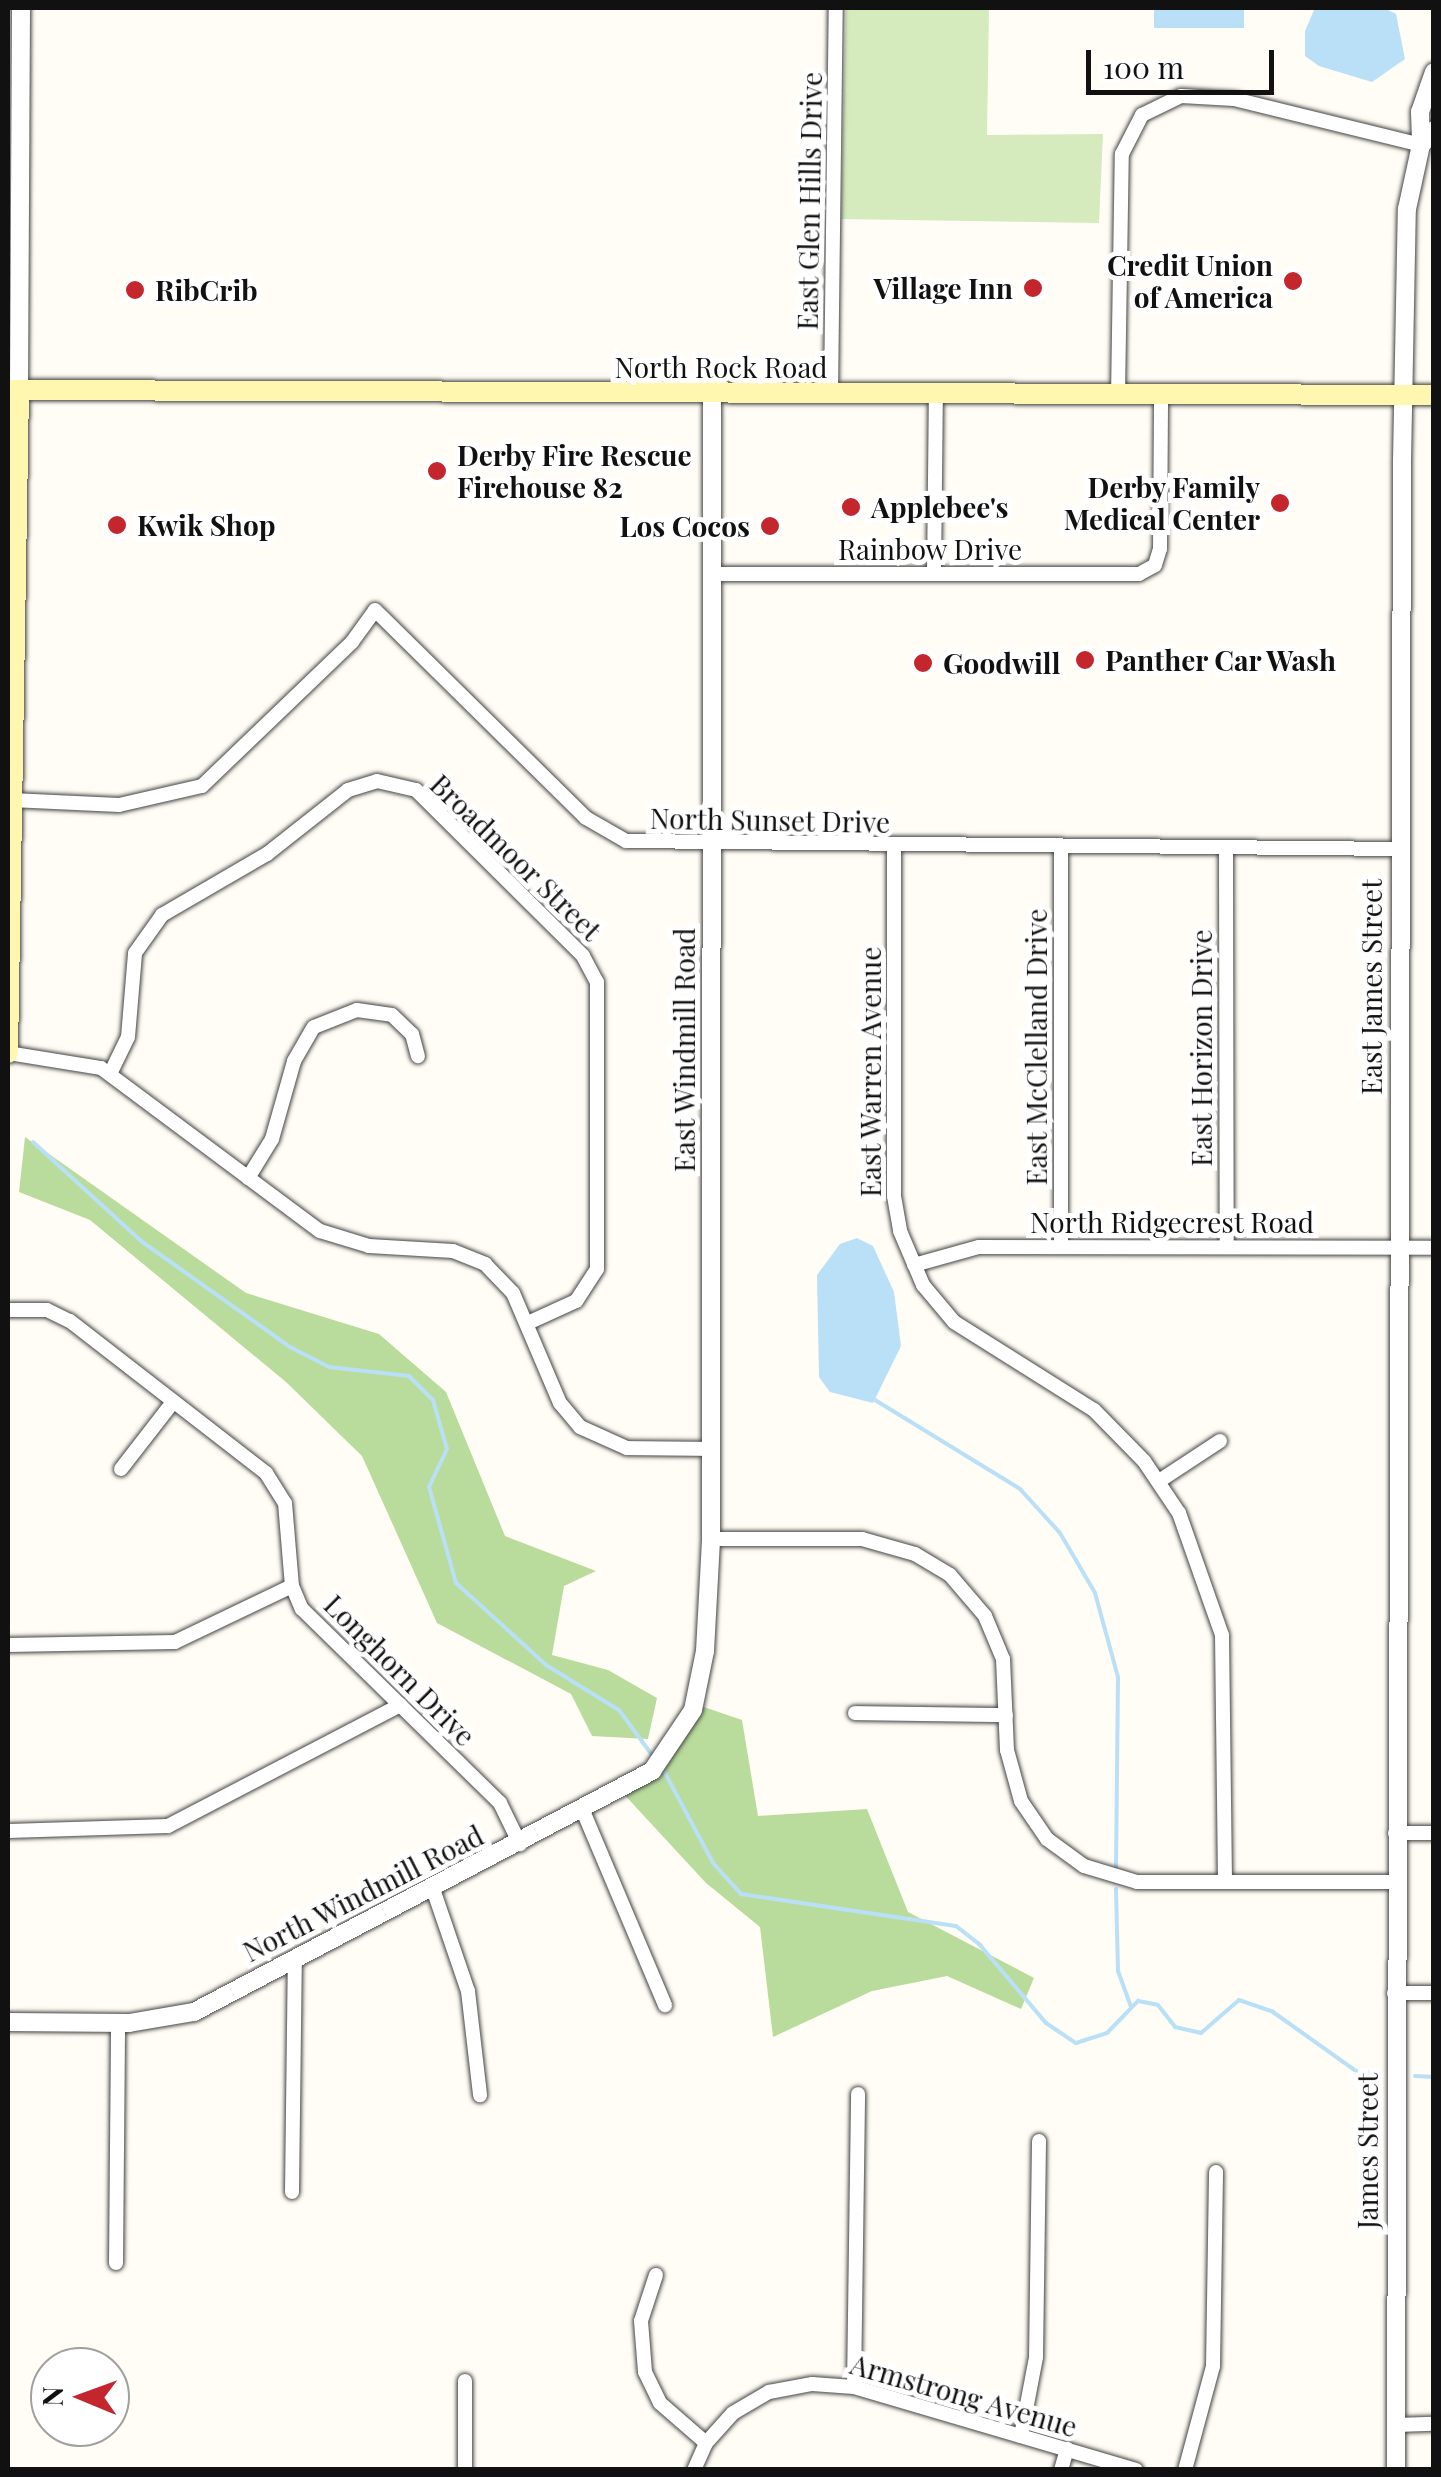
<!DOCTYPE html>
<style>
body{margin:0}
#map{position:relative;width:1441px;height:2477px;overflow:hidden;background:#fffdf5;font-family:"Playfair Display",serif}
div>[style]{position:absolute}
.green>*{inset:0;background:#d5ebbd}
.forest>*{inset:0;background:#b9dc9c}
.water>*{inset:0;background:#b9e0f7;transform-origin:0 0}
.stream>*{height:4px;margin:-2px;padding:0 2px;transform-origin:2px;border-radius:2px;background:#b9e0f7}
.roads{filter:drop-shadow(0 0 2px #444) drop-shadow(0 0 2px #444)}
.minor>*{height:14px;margin:-7px;padding:0 7px;transform-origin:7px;border-radius:7px;background:#fff}
.tertiary>*{height:18px;margin:-9px;padding:0 9px;transform-origin:9px;border-radius:9px;background:#fff}
.secondary>*{height:20px;margin:-10px;padding:0 10px;transform-origin:10px;border-radius:10px;background:#fff6b0}
.dots>*{width:28px;height:28px;translate:-50% -50%;box-sizing:border-box;border:5px solid #fff;border-radius:50%}
span{translate:-50% -50%;white-space:nowrap;text-align:center;line-height:1.15;-webkit-text-stroke:10px #fff;paint-order:stroke}
.street-label{font-size:28px;color:#111}
.poi-label{font-size:28px;color:#111;font-weight:700}
.right{translate:-100% -50%;text-align:right}
.left{translate:0 -50%;text-align:left}
.frame{position:absolute;inset:0;border:10px solid #111;pointer-events:none}
.north{position:absolute;left:30px;top:2347px;width:100px;height:100px;box-sizing:border-box;background:#fff;border:2px solid #a0a0a0;border-radius:50%;rotate:271deg;font-size:28px;font-weight:700;line-height:40px;text-align:center;color:#111}
.north::after{content:'';display:block;margin:auto;width:35px;height:45px;background:#c4262e;clip-path:polygon(50% 0,100% 100%,50% 72%,0 100%)}
.scale{position:absolute;left:1086px;top:50px;width:188px;height:45px;box-sizing:border-box;border:5px solid #111;border-top:0;padding-left:12px;font-size:30px;line-height:35px;white-space:nowrap;color:#111;-webkit-text-stroke:8px #fff;paint-order:stroke}
</style>
<div id="map">
<div class="green">
<i style="clip-path:polygon(846px 8px,989px 8px,987px 135px,1103px 134px,1099px 223px,841px 219px)"></i>
</div>
<div class="forest">
<i style="clip-path:polygon(25px 1137px,246px 1293px,379px 1334px,446px 1392px,505px 1536px,596px 1571px,564px 1586px,552px 1655px,608px 1670px,657px 1698px,648px 1739px,592px 1736px,571px 1694px,437px 1623px,362px 1456px,286px 1382px,90px 1220px,19px 1192px)"></i>
<i style="clip-path:polygon(695px 1704px,742px 1720px,758px 1816px,867px 1809px,908px 1912px,1034px 1978px,1021px 2009px,947px 1976px,872px 1991px,773px 2037px,760px 1927px,706px 1883px,620px 1790px,652px 1771px)"></i>
</div>
<div class="water">
<i style="left:1154px;top:8px;width:90px;height:20px"></i>
<i style="clip-path:polygon(1315px 8px,1384px 8px,1396px 14px,1405px 59px,1372px 82px,1319px 66px,1305px 56px,1305px 31px)"></i>
<i style="clip-path:polygon(857px 1238px,873px 1246px,894px 1292px,901px 1346px,873px 1403px,830px 1392px,819px 1377px,817px 1275px,840px 1244px)"></i>
</div>
<div class="stream">
<i style="left:33px;top:1142px;width:147px;rotate:42.5deg"></i>
<i style="left:141px;top:1241px;width:183px;rotate:35.4deg"></i>
<i style="left:290px;top:1347px;width:44px;rotate:27.1deg"></i>
<i style="left:329px;top:1367px;width:81px;rotate:6.4deg"></i>
<i style="left:409px;top:1376px;width:34px;rotate:45deg"></i>
<i style="left:433px;top:1400px;width:51px;rotate:74.1deg"></i>
<i style="left:447px;top:1449px;width:42px;rotate:115.3deg"></i>
<i style="left:429px;top:1487px;width:100px;rotate:74.3deg"></i>
<i style="left:456px;top:1583px;width:122px;rotate:42.3deg"></i>
<i style="left:546px;top:1665px;width:86px;rotate:31.7deg"></i>
<i style="left:619px;top:1710px;width:56px;rotate:53.7deg"></i>
<i style="left:875px;top:1400px;width:170px;rotate:31.5deg"></i>
<i style="left:1020px;top:1489px;width:59px;rotate:47.7deg"></i>
<i style="left:1060px;top:1533px;width:69px;rotate:59.7deg"></i>
<i style="left:1095px;top:1593px;width:87px;rotate:74.7deg"></i>
<i style="left:1118px;top:1677px;width:191px;rotate:90.6deg"></i>
<i style="left:665px;top:1773px;width:102px;rotate:61.9deg"></i>
<i style="left:713px;top:1863px;width:42px;rotate:47.9deg"></i>
<i style="left:741px;top:1894px;width:217px;rotate:8.5deg"></i>
<i style="left:956px;top:1926px;width:31px;rotate:38deg"></i>
<i style="left:980px;top:1945px;width:102px;rotate:49.8deg"></i>
<i style="left:1046px;top:2023px;width:36px;rotate:34deg"></i>
<i style="left:1076px;top:2043px;width:33px;rotate:-18deg"></i>
<i style="left:1107px;top:2033px;width:45px;rotate:-45.9deg"></i>
<i style="left:1138px;top:2001px;width:20px;rotate:11deg"></i>
<i style="left:1158px;top:2005px;width:28px;rotate:52deg"></i>
<i style="left:1175px;top:2027px;width:27px;rotate:13deg"></i>
<i style="left:1201px;top:2033px;width:50px;rotate:-41deg"></i>
<i style="left:1239px;top:2000px;width:36px;rotate:19deg"></i>
<i style="left:1273px;top:2012px;width:102px;rotate:35.4deg"></i>
<i style="left:1356px;top:2071px;width:19px;rotate:6deg"></i>
<i style="left:1116px;top:1889px;width:82px;rotate:88.6deg"></i>
<i style="left:1118px;top:1971px;width:38px;rotate:70deg"></i>
<i style="left:1415px;top:2076px;width:19px;rotate:3deg"></i>
</div>
<div class="roads">
<div class="minor">
<i style="left:831px;top:394px;width:386px;rotate:-89.3deg"></i>
<i style="left:1118px;top:396px;width:242px;rotate:-89.1deg"></i>
<i style="left:1122px;top:154px;width:44px;rotate:-62.9deg"></i>
<i style="left:1142px;top:115px;width:43px;rotate:-26deg"></i>
<i style="left:1181px;top:96px;width:53px;rotate:3.2deg"></i>
<i style="left:1234px;top:99px;width:193px;rotate:13.8deg"></i>
<i style="left:712px;top:574px;width:427px"></i>
<i style="left:1139px;top:574px;width:18px;rotate:-29deg"></i>
<i style="left:1155px;top:565px;width:17px;rotate:-73deg"></i>
<i style="left:1160px;top:549px;width:153px;rotate:-89.6deg"></i>
<i style="left:934px;top:574px;width:179px;rotate:-89.4deg"></i>
<i style="left:11px;top:800px;width:108px;rotate:2.7deg"></i>
<i style="left:119px;top:805px;width:85px;rotate:-12.9deg"></i>
<i style="left:202px;top:786px;width:208px;rotate:-43.8deg"></i>
<i style="left:352px;top:642px;width:39px;rotate:-54deg"></i>
<i style="left:375px;top:610px;width:296px;rotate:44.6deg"></i>
<i style="left:586px;top:818px;width:46px;rotate:29.9deg"></i>
<i style="left:626px;top:841px;width:773px;rotate:0.59deg"></i>
<i style="left:894px;top:848px;width:348px;rotate:90deg"></i>
<i style="left:894px;top:1196px;width:36px;rotate:80deg"></i>
<i style="left:900px;top:1231px;width:59px;rotate:66.9deg"></i>
<i style="left:923px;top:1285px;width:48px;rotate:50deg"></i>
<i style="left:954px;top:1322px;width:165px;rotate:32.2deg"></i>
<i style="left:1094px;top:1410px;width:71px;rotate:45.6deg"></i>
<i style="left:1144px;top:1461px;width:63px;rotate:56.1deg"></i>
<i style="left:1179px;top:1513px;width:129px;rotate:70.6deg"></i>
<i style="left:1222px;top:1635px;width:247px;rotate:89.3deg"></i>
<i style="left:1226px;top:848px;width:399px;rotate:89.9deg"></i>
<i style="left:8px;top:1053px;width:94px;rotate:9.2deg"></i>
<i style="left:101px;top:1068px;width:273px;rotate:36.7deg"></i>
<i style="left:320px;top:1231px;width:51px;rotate:17deg"></i>
<i style="left:369px;top:1246px;width:84px;rotate:3.4deg"></i>
<i style="left:453px;top:1251px;width:35px;rotate:22deg"></i>
<i style="left:485px;top:1264px;width:40px;rotate:46deg"></i>
<i style="left:513px;top:1293px;width:120px;rotate:66.9deg"></i>
<i style="left:560px;top:1403px;width:31px;rotate:50deg"></i>
<i style="left:580px;top:1427px;width:51px;rotate:24.1deg"></i>
<i style="left:627px;top:1448px;width:83px;rotate:0.7deg"></i>
<i style="left:110px;top:1074px;width:41px;rotate:-64.1deg"></i>
<i style="left:128px;top:1037px;width:84px;rotate:-85.2deg"></i>
<i style="left:135px;top:953px;width:47px;rotate:-54.6deg"></i>
<i style="left:162px;top:915px;width:121px;rotate:-30.2deg"></i>
<i style="left:267px;top:854px;width:103px;rotate:-38.3deg"></i>
<i style="left:348px;top:790px;width:30px;rotate:-17deg"></i>
<i style="left:377px;top:781px;width:40px;rotate:13deg"></i>
<i style="left:416px;top:790px;width:235px;rotate:44.8deg"></i>
<i style="left:583px;top:956px;width:30px;rotate:62deg"></i>
<i style="left:597px;top:982px;width:287px;rotate:90deg"></i>
<i style="left:597px;top:1269px;width:38px;rotate:123deg"></i>
<i style="left:576px;top:1301px;width:53px;rotate:155.4deg"></i>
<i style="left:248px;top:1178px;width:46px;rotate:-58.4deg"></i>
<i style="left:272px;top:1139px;width:81px;rotate:-74.2deg"></i>
<i style="left:294px;top:1061px;width:39px;rotate:-60deg"></i>
<i style="left:314px;top:1027px;width:46px;rotate:-21.6deg"></i>
<i style="left:357px;top:1010px;width:35px;rotate:8deg"></i>
<i style="left:392px;top:1015px;width:28px;rotate:44deg"></i>
<i style="left:412px;top:1034px;width:23px;rotate:75deg"></i>
<i style="left:1061px;top:1247px;width:399px;rotate:-90deg"></i>
<i style="left:914px;top:1265px;width:67px;rotate:-15.5deg"></i>
<i style="left:979px;top:1247px;width:455px;rotate:0.1deg"></i>
<i style="left:8px;top:1310px;width:39px"></i>
<i style="left:47px;top:1310px;width:25px;rotate:26deg"></i>
<i style="left:70px;top:1321px;width:248px;rotate:37.8deg"></i>
<i style="left:266px;top:1473px;width:36px;rotate:58deg"></i>
<i style="left:285px;top:1503px;width:83px;rotate:85.2deg"></i>
<i style="left:292px;top:1586px;width:25px;rotate:67deg"></i>
<i style="left:302px;top:1609px;width:277px;rotate:44.4deg"></i>
<i style="left:500px;top:1803px;width:46px;rotate:64deg"></i>
<i style="left:121px;top:1469px;width:85px;rotate:-52.2deg"></i>
<i style="left:1159px;top:1481px;width:73px;rotate:-33.3deg"></i>
<i style="left:711px;top:1539px;width:151px"></i>
<i style="left:862px;top:1539px;width:55px;rotate:15.8deg"></i>
<i style="left:915px;top:1554px;width:41px;rotate:31deg"></i>
<i style="left:950px;top:1575px;width:54px;rotate:49.5deg"></i>
<i style="left:985px;top:1616px;width:47px;rotate:67.3deg"></i>
<i style="left:1003px;top:1659px;width:91px;rotate:87.5deg"></i>
<i style="left:1007px;top:1750px;width:53px;rotate:74.6deg"></i>
<i style="left:1021px;top:1801px;width:46px;rotate:55.6deg"></i>
<i style="left:1047px;top:1839px;width:46px;rotate:36.1deg"></i>
<i style="left:1084px;top:1866px;width:55px;rotate:16.8deg"></i>
<i style="left:1137px;top:1882px;width:258px"></i>
<i style="left:8px;top:1645px;width:167px;rotate:-1deg"></i>
<i style="left:175px;top:1642px;width:130px;rotate:-25.6deg"></i>
<i style="left:855px;top:1713px;width:151px;rotate:0.8deg"></i>
<i style="left:583px;top:1811px;width:211px;rotate:67.1deg"></i>
<i style="left:8px;top:1831px;width:160px;rotate:-1.8deg"></i>
<i style="left:168px;top:1826px;width:262px;rotate:-27.5deg"></i>
<i style="left:1395px;top:1833px;width:39px"></i>
<i style="left:433px;top:1889px;width:108px;rotate:71.1deg"></i>
<i style="left:468px;top:1991px;width:105px;rotate:83.4deg"></i>
<i style="left:1394px;top:1993px;width:40px"></i>
<i style="left:292px;top:2192px;width:232px;rotate:-89.3deg"></i>
<i style="left:116px;top:2263px;width:240px;rotate:-89.5deg"></i>
<i style="left:656px;top:2275px;width:48px;rotate:108.1deg"></i>
<i style="left:641px;top:2321px;width:51px;rotate:85.5deg"></i>
<i style="left:645px;top:2372px;width:34px;rotate:64deg"></i>
<i style="left:660px;top:2403px;width:61px;rotate:41deg"></i>
<i style="left:854px;top:2387px;width:293px;rotate:-89.2deg"></i>
<i style="left:1396px;top:2425px;width:38px;rotate:-2deg"></i>
<i style="left:1021px;top:2436px;width:80px;rotate:-79.2deg"></i>
<i style="left:1036px;top:2357px;width:216px;rotate:-89.2deg"></i>
<i style="left:465px;top:2470px;width:89px;rotate:-90deg"></i>
<i style="left:694px;top:2470px;width:30px;rotate:-66deg"></i>
<i style="left:706px;top:2443px;width:40px;rotate:-48deg"></i>
<i style="left:733px;top:2413px;width:42px;rotate:-30.3deg"></i>
<i style="left:769px;top:2392px;width:44px;rotate:-10.5deg"></i>
<i style="left:812px;top:2384px;width:42px;rotate:4.1deg"></i>
<i style="left:854px;top:2387px;width:294px;rotate:16.4deg"></i>
<i style="left:1061px;top:2470px;width:22px;rotate:-74deg"></i>
<i style="left:1185px;top:2470px;width:108px;rotate:-74.9deg"></i>
<i style="left:1213px;top:2366px;width:194px;rotate:-89.1deg"></i>
</div>
<div class="tertiary">
<i style="left:1434px;top:72px;width:42px;rotate:109.3deg"></i>
<i style="left:1420px;top:112px;width:33px;rotate:88deg"></i>
<i style="left:1421px;top:145px;width:20px;rotate:-49deg"></i>
<i style="left:19px;top:390px;width:382px;rotate:-89.7deg"></i>
<i style="left:8px;top:2022px;width:121px;rotate:0.5deg"></i>
<i style="left:129px;top:2023px;width:66px;rotate:-9.6deg"></i>
<i style="left:194px;top:2012px;width:518px;rotate:-27.75deg"></i>
<i style="left:652px;top:1771px;width:73px;rotate:-56.1deg"></i>
<i style="left:693px;top:1710px;width:60px;rotate:-78.5deg"></i>
<i style="left:705px;top:1651px;width:112px;rotate:-86.9deg"></i>
<i style="left:711px;top:1539px;width:1145px;rotate:-89.95deg"></i>
<i style="left:1396px;top:2470px;width:2009px;rotate:-89.83deg"></i>
<i style="left:1402px;top:461px;width:252px;rotate:-88.9deg"></i>
<i style="left:1407px;top:209px;width:66px;rotate:-77.7deg"></i>
</div>
<div class="secondary">
<i style="left:8px;top:390px;width:1426px;rotate:0.2deg"></i>
<i style="left:8px;top:1053px;width:663px;rotate:-89.05deg"></i>
</div>
</div>
<div class="dots">
<i style="left:1293px;top:281px;background:#c4262e"></i>
<i style="left:1033px;top:288px;background:#c4262e"></i>
<i style="left:135px;top:290px;background:#c4262e"></i>
<i style="left:437px;top:471px;background:#c4262e"></i>
<i style="left:1280px;top:503px;background:#c4262e"></i>
<i style="left:851px;top:507px;background:#c4262e"></i>
<i style="left:117px;top:525px;background:#c4262e"></i>
<i style="left:770px;top:526px;background:#c4262e"></i>
<i style="left:1085px;top:660px;background:#c4262e"></i>
<i style="left:923px;top:663px;background:#c4262e"></i>
</div>
<div class="street-label">
<span style="left:809px;top:201px;rotate:-89deg">East Glen Hills Drive</span>
<span style="left:721px;top:367px">North Rock Road</span>
<span style="left:930px;top:549px">Rainbow Drive</span>
<span style="left:770px;top:820px;rotate:1deg">North Sunset Drive</span>
<span style="left:516px;top:857px;rotate:44deg">Broadmoor Street</span>
<span style="left:1371px;top:987px;rotate:-90deg">East James Street</span>
<span style="left:1036px;top:1047px;rotate:-90deg">East McClelland Drive</span>
<span style="left:1201px;top:1048px;rotate:-90deg">East Horizon Drive</span>
<span style="left:684px;top:1050px;rotate:-90deg">East Windmill Road</span>
<span style="left:870px;top:1072px;rotate:-90deg">East Warren Avenue</span>
<span style="left:1172px;top:1222px">North Ridgecrest Road</span>
<span style="left:400px;top:1670px;rotate:45deg">Longhorn Drive</span>
<span style="left:363px;top:1893px;rotate:-27deg">North Windmill Road</span>
<span style="left:1367px;top:2151px;rotate:-90deg">James Street</span>
<span style="left:964px;top:2395px;rotate:16deg">Armstrong Avenue</span>
</div>
<div class="poi-label">
<span class="right" style="left:1273px;top:281px">Credit Union<br>of America</span>
<span class="right" style="left:1013px;top:288px">Village Inn</span>
<span class="left" style="left:155px;top:290px">RibCrib</span>
<span class="left" style="left:457px;top:471px">Derby Fire Rescue<br>Firehouse 82</span>
<span class="right" style="left:1260px;top:503px">Derby Family<br>Medical Center</span>
<span class="left" style="left:871px;top:507px">Applebee's</span>
<span class="left" style="left:137px;top:525px">Kwik Shop</span>
<span class="right" style="left:750px;top:526px">Los Cocos</span>
<span class="left" style="left:1105px;top:660px">Panther Car Wash</span>
<span class="left" style="left:943px;top:663px">Goodwill</span>
</div>
<div class="frame"></div>
<div class="north">N</div>
<div class="scale">100 m</div>
</div>
